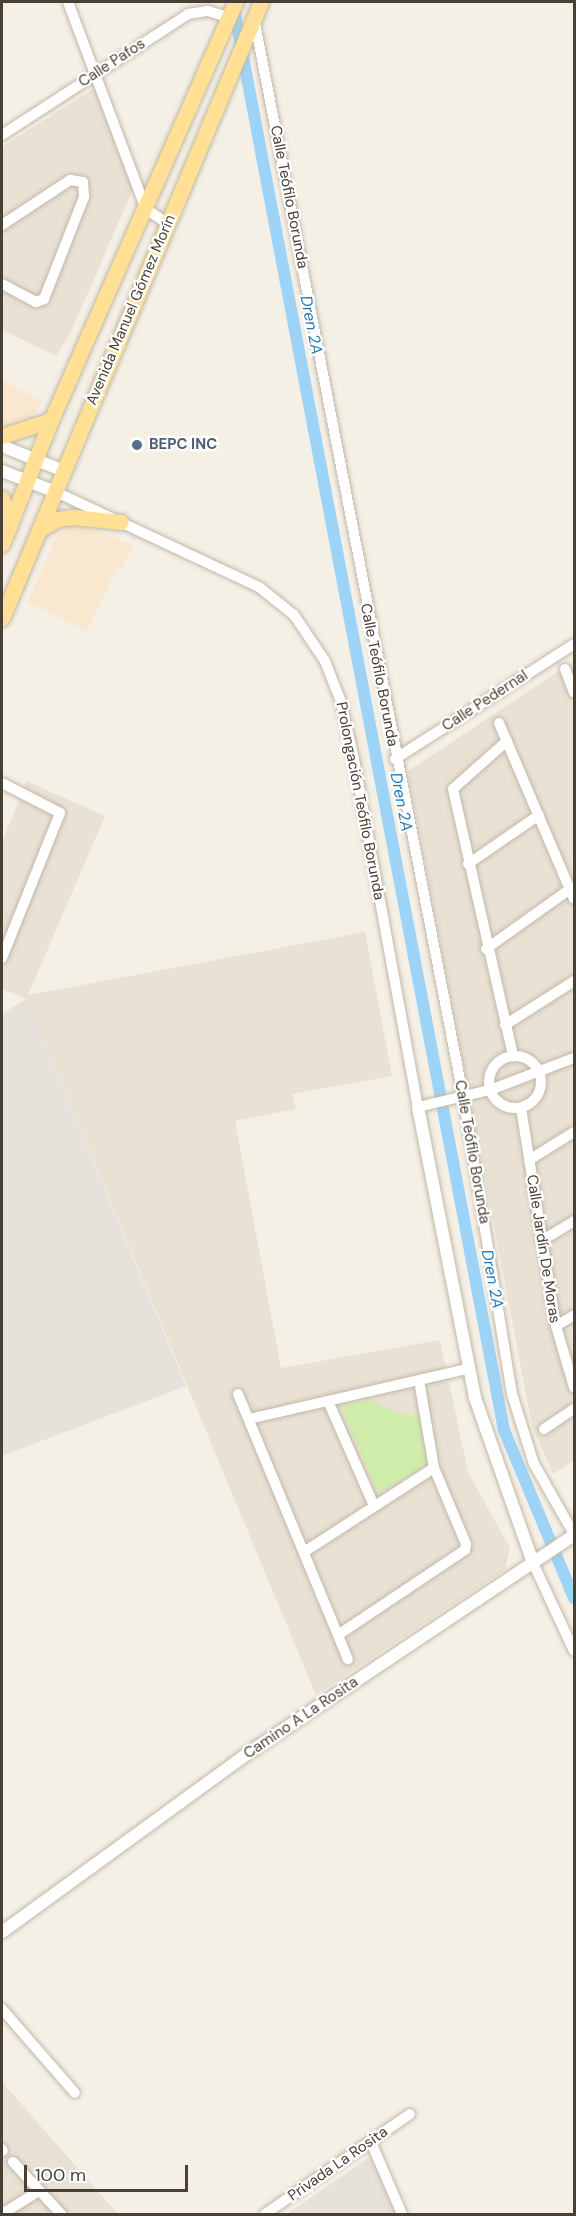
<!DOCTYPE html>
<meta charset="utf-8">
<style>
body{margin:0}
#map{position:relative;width:576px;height:2216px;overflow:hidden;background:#f5f0e6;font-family:"DM Sans",sans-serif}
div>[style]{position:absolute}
.residential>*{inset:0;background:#e9e2d4}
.commercial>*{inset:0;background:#f9e7cf}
.industrial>*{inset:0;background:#e7e1db}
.green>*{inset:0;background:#d0edab}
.canal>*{height:12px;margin:-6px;padding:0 6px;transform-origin:6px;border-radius:6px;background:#9dd3f7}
.roads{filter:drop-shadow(0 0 2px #c1b8a8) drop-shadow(0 0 2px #c1b8a8)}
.minor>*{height:10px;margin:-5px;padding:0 5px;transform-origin:5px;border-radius:5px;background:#fff}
.minor>.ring{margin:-5px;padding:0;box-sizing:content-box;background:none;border:10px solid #fff;border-radius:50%}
.tertiary>*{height:12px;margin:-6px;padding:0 6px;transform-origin:6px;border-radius:6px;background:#fff}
.primary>*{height:15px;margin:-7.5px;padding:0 7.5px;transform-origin:7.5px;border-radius:7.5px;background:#ffe095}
.dots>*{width:16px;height:16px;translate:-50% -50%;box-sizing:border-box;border:3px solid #fff;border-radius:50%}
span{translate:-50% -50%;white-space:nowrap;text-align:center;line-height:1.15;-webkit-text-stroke:4.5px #fff;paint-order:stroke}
.street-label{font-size:15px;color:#484035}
.service-label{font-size:15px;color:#4e5e75;font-weight:700}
.left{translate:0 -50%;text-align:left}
.water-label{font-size:16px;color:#227ab6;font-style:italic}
.frame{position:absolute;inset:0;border:3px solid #484035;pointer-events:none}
.scale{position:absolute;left:24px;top:2165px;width:164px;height:27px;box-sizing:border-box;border:3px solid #484035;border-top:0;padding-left:8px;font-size:18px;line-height:21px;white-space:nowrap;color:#484035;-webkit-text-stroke:4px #fff;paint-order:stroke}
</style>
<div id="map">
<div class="residential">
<i style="clip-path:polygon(95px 88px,133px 189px,70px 334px,56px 356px,2px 330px,2px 147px)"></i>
<i style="clip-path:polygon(574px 661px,574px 1460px,553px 1474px,532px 1426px,408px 771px)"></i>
<i style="clip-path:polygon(27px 781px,105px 816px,28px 995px,365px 932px,392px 1076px,292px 1094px,296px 1109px,235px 1121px,281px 1368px,440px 1340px,468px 1472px,510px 1548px,505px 1570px,316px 1695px,26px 999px,2px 989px,2px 842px)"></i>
<i style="clip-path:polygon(2px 2082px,118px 2214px,2px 2214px)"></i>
</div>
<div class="commercial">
<i style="clip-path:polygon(2px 380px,42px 401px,31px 420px,2px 431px)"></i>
<i style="clip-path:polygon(71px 521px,133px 545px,122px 570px,117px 567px,87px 631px,28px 602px,57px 535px)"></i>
</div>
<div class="industrial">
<i style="clip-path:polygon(26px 999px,186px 1386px,2px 1456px,2px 1014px)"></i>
<i style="clip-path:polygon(370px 2157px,396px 2214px,287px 2214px)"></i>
</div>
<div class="green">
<i style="clip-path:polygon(373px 1400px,389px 1410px,422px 1417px,428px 1460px,424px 1467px,382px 1491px,376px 1489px,343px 1411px,346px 1404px)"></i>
</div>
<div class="canal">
<i style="left:233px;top:4px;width:1452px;rotate:79.24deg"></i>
<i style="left:504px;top:1430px;width:182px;rotate:67.4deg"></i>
</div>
<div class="roads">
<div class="minor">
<i style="left:68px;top:2px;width:221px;rotate:69.4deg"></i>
<i style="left:146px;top:209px;width:25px;rotate:34deg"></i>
<i style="left:254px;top:18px;width:1097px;rotate:79.02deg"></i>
<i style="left:463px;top:1095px;width:303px;rotate:80.7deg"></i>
<i style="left:512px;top:1394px;width:73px;rotate:72.6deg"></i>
<i style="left:534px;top:1464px;width:81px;rotate:60.3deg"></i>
<i style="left:2px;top:135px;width:222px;rotate:-33deg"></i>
<i style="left:188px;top:14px;width:20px;rotate:-9deg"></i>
<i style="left:208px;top:11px;width:21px;rotate:17deg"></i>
<i style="left:2px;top:225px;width:82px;rotate:-33.5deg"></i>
<i style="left:70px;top:180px;width:13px;rotate:9deg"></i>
<i style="left:83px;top:182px;width:15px;rotate:86deg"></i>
<i style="left:84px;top:197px;width:110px;rotate:111.4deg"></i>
<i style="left:44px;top:299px;width:9px;rotate:159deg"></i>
<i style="left:36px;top:302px;width:38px;rotate:-152deg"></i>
<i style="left:56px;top:492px;width:224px;rotate:25.1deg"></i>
<i style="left:259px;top:587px;width:45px;rotate:38.7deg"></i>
<i style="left:294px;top:615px;width:55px;rotate:56deg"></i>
<i style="left:325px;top:661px;width:44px;rotate:68.7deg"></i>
<i style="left:341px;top:702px;width:58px;rotate:77.2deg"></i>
<i style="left:354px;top:759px;width:354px;rotate:79.6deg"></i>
<i style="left:418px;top:1107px;width:74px;rotate:-13.3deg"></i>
<i style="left:490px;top:1090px;width:90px;rotate:-20.9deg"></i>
<i style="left:565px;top:669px;width:25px;rotate:69deg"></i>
<i style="left:499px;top:723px;width:191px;rotate:66.9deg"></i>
<i style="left:507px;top:741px;width:72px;rotate:138.4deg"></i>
<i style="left:453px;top:789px;width:274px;rotate:77.3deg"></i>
<i style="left:395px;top:759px;width:213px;rotate:-32.7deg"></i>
<i style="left:2px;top:783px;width:65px;rotate:27.3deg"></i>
<i style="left:60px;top:813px;width:156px;rotate:111.8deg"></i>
<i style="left:468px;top:864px;width:86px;rotate:-34.6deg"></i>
<i style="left:486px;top:949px;width:103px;rotate:-35.5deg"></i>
<i style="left:505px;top:1025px;width:82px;rotate:-32.5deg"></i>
<i class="ring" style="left:489px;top:1056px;width:42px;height:42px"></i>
<i style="left:521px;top:1108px;width:221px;rotate:80.9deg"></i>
<i style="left:556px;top:1326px;width:64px;rotate:73.6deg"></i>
<i style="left:529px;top:1160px;width:53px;rotate:-31.9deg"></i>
<i style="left:541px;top:1241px;width:39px;rotate:-31deg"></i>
<i style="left:556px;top:1326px;width:21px;rotate:-31deg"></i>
<i style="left:238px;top:1394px;width:287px;rotate:67.5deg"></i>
<i style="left:328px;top:1401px;width:115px;rotate:66.3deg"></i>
<i style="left:249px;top:1419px;width:224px;rotate:-12.9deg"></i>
<i style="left:544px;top:1429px;width:36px;rotate:-34deg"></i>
<i style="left:304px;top:1552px;width:155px;rotate:-32.9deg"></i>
<i style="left:533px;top:1563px;width:97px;rotate:65deg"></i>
<i style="left:338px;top:1635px;width:153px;rotate:-33.8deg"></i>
<i style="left:465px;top:1550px;width:6px;rotate:-81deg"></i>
<i style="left:466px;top:1544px;width:82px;rotate:-112.8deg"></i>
<i style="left:434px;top:1468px;width:89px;rotate:-99.7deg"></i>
<i style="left:2px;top:2009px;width:111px;rotate:49deg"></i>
<i style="left:371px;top:2142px;width:78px;rotate:66.7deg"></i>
<i style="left:2px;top:2149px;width:2px;rotate:63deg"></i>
<i style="left:13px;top:2162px;width:71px;rotate:47.3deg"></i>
<i style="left:2px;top:2214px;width:44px;rotate:-31.9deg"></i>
<i style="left:265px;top:2214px;width:176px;rotate:-34.6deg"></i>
</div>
<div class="tertiary">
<i style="left:2px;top:446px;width:67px;rotate:22deg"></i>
<i style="left:2px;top:471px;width:58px;rotate:21.3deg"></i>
<i style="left:418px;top:1107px;width:297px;rotate:78.9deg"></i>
<i style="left:475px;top:1398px;width:175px;rotate:70.6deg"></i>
<i style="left:2px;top:1932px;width:303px;rotate:-36deg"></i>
<i style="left:247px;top:1754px;width:394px;rotate:-33.8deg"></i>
</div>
<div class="primary">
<i style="left:2px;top:436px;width:52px;rotate:-18.1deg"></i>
<i style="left:2px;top:498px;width:30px;rotate:76deg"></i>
<i style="left:39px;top:530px;width:22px;rotate:-30deg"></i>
<i style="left:58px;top:519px;width:16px;rotate:-7deg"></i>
<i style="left:74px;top:517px;width:47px;rotate:6.1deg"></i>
<i style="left:2px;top:544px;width:133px;rotate:-68.4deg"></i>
<i style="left:51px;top:420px;width:457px;rotate:-66.2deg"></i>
<i style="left:2px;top:618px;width:668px;rotate:-67.2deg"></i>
</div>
</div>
<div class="dots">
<i style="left:137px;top:445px;background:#5c6f8a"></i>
</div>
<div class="street-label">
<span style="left:112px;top:63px;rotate:-33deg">Calle Pafos</span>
<span style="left:289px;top:197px;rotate:79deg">Calle Teófilo Borunda</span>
<span style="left:131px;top:310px;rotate:-67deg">Avenida Manuel Gómez Morín</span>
<span style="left:379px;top:675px;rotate:79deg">Calle Teófilo Borunda</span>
<span style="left:485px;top:701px;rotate:-33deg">Calle Pedernal</span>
<span style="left:360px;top:801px;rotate:79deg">Prolongación Teófilo Borunda</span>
<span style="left:472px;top:1152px;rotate:80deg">Calle Teófilo Borunda</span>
<span style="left:543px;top:1249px;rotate:81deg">Calle Jardín De Moras</span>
<span style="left:301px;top:1718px;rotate:-34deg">Camino A La Rosita</span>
<span style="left:338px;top:2164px;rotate:-35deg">Privada La Rosita</span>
</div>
<div class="service-label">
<span class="left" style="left:149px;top:445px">BEPC INC</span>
</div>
<div class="water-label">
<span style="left:311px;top:325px;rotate:79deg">Dren 2A</span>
<span style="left:401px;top:802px;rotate:79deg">Dren 2A</span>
<span style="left:492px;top:1279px;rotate:79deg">Dren 2A</span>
</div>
<div class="frame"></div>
<div class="scale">100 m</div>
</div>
